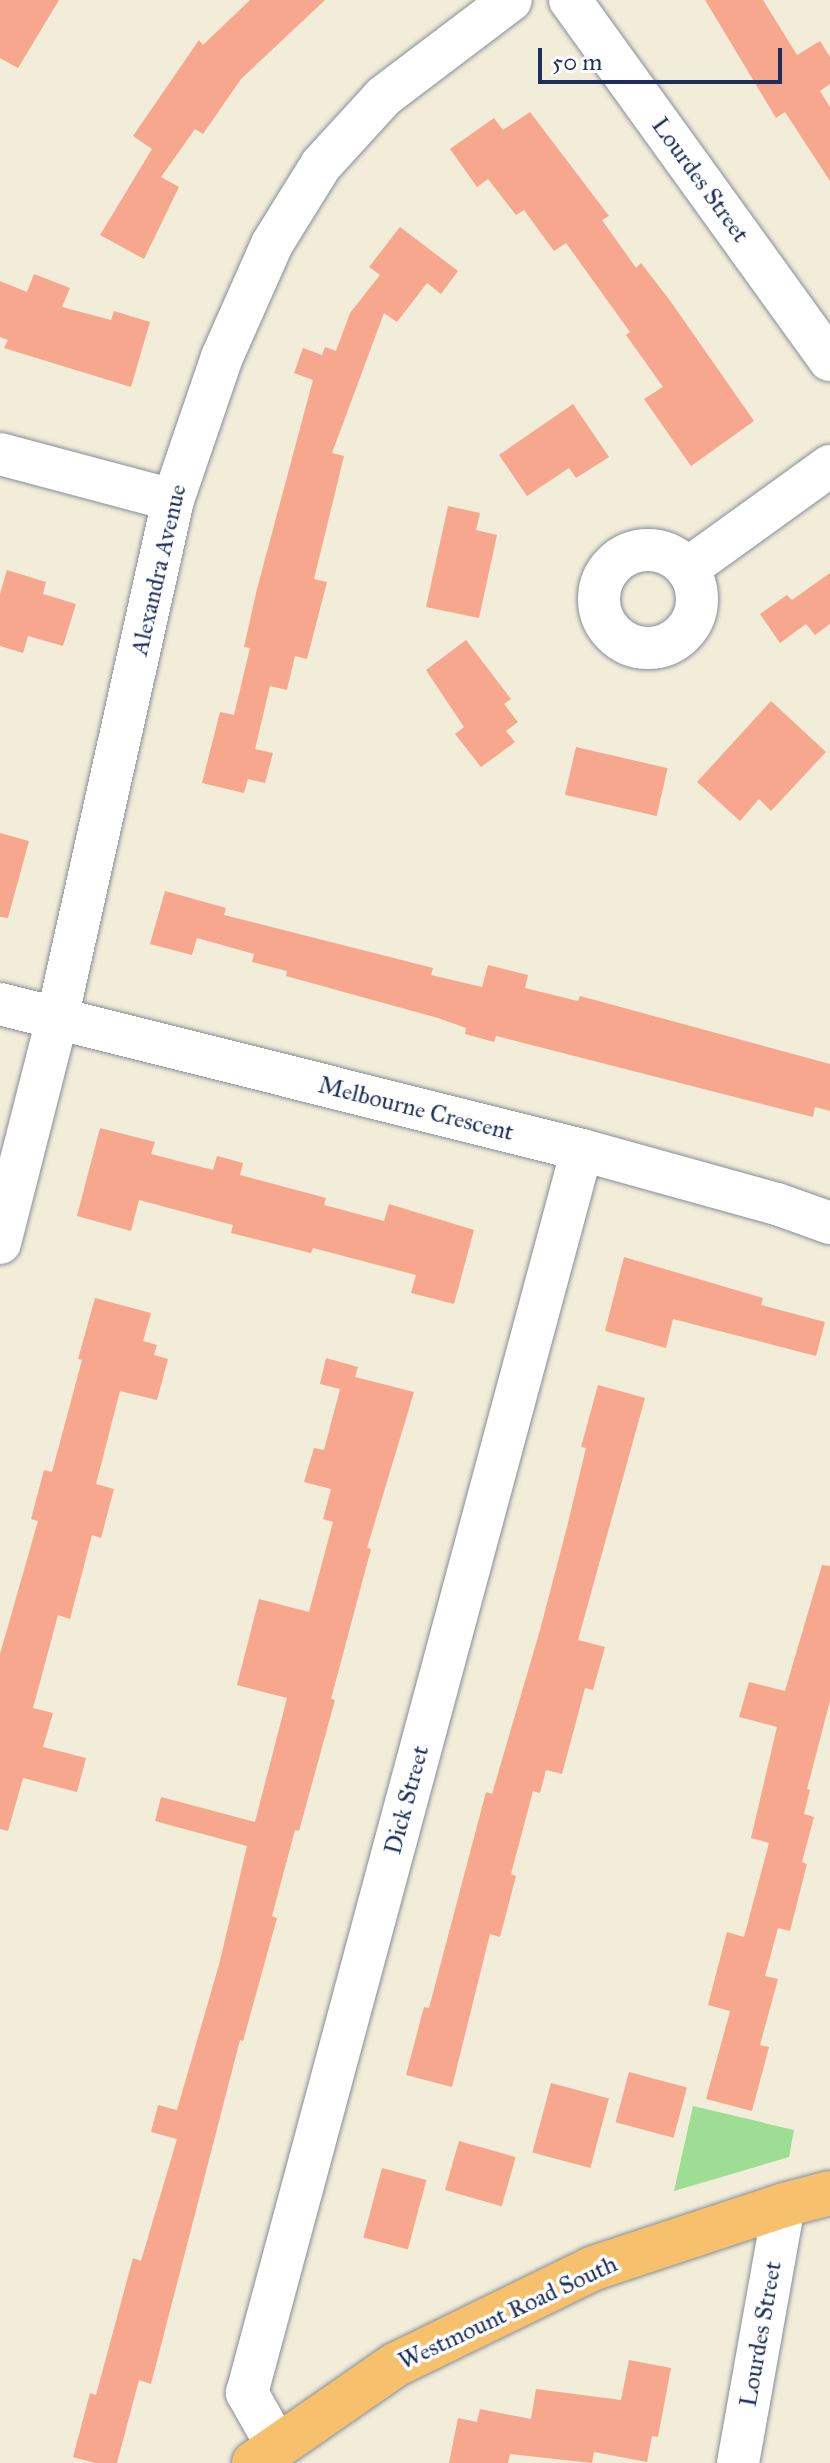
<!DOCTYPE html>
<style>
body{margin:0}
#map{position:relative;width:830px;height:2463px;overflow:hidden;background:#f2edd8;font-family:"IM FELL Great Primer",serif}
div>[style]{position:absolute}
.green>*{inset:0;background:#9ede94}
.building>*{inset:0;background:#f6a78e;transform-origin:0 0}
.roads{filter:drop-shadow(0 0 2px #868e9b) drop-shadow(0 0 2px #868e9b)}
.minor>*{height:42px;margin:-21px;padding:0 21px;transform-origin:21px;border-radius:21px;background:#fff}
.minor>.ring{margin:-21px;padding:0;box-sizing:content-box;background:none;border:42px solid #fff;border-radius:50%}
.major>*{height:44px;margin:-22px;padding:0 22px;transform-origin:22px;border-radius:22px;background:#f7c06c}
span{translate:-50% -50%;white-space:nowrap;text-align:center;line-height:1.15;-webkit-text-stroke:7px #fff;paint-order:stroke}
.street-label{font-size:24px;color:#1b2f5e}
.scale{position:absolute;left:538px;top:48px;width:244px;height:36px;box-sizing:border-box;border:4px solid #1b2f5e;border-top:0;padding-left:10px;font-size:24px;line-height:28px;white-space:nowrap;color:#1b2f5e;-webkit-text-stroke:6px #fff;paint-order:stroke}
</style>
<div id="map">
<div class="green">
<i style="clip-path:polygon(693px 2106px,794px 2130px,789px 2157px,674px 2191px)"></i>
</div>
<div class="building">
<i style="clip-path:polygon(0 0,59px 0,18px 68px,0 58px)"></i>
<i style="clip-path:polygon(250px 0,325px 0,241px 79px,203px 134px,195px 129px,161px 177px,179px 187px,144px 259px,100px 235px,152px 149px,133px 136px,199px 40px,203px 45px)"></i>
<i style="clip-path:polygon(705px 0,763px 0,797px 55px,820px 41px,830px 57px,830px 84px,820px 91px,830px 107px,830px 181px,785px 112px,776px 118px)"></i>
<i style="clip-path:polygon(530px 112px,609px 216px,602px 220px,636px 268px,641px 263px,671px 302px,754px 421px,691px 466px,644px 399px,663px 387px,626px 335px,630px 332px,566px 243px,554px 251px,524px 210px,516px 215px,488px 179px,477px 187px,450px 149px,494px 118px,503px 130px)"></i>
<i style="clip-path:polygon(400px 227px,458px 271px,441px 294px,427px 283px,397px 322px,384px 313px,332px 453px,344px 456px,314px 579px,327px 582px,307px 659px,295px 656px,287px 690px,270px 686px,255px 749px,273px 753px,265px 783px,248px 779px,244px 793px,202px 783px,220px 712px,234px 715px,250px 648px,244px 647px,257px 589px,313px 380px,294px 373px,303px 348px,322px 355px,325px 347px,336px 351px,350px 313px,380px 275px,369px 267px)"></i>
<i style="clip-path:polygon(34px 274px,70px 288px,62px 307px,111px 320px,114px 311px,150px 322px,131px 387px,4px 348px,8px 340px,0 337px,0 281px,27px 292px)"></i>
<i style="clip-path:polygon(573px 404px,609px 457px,576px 478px,569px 468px,527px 496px,499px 455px)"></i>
<i style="clip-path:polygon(448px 506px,480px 513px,476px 530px,497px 535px,479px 618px,426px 607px)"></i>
<i style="clip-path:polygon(7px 570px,46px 582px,43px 594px,76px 604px,63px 646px,28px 636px,23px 653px,0 646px,0 594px)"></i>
<i style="clip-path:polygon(830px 573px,830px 624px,815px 635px,806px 624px,780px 643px,760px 614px,787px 595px,792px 600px)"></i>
<i style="clip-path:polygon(466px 640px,511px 699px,504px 704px,518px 722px,506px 731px,515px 742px,481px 767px,455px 734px,464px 727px,426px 670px)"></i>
<i style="clip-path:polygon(771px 701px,826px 752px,771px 811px,759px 799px,740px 821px,697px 782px)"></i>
<i style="left:576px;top:747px;width:94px;height:49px;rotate:13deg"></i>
<i style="clip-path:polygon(0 833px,29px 841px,8px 918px,0 917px)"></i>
<i style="clip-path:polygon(165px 891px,226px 908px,224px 915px,433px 968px,431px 975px,482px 987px,488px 965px,528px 975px,525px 988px,578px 1001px,580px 996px,830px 1064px,830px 1111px,815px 1107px,813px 1117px,496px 1036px,494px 1042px,465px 1034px,466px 1028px,438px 1018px,286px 976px,287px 971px,252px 962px,254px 954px,197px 938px,192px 955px,150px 944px)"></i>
<i style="clip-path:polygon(100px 1128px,155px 1142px,151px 1154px,213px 1170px,217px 1156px,243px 1163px,240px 1175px,326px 1198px,324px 1205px,384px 1221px,389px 1204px,474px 1230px,454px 1304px,411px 1293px,416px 1275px,313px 1248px,311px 1253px,231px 1233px,233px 1225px,139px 1200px,131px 1231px,77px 1216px)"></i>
<i style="clip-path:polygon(624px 1257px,763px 1298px,761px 1305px,825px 1322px,816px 1356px,673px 1319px,666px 1348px,605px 1331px)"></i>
<i style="clip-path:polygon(95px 1298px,151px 1313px,143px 1341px,157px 1345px,154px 1355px,168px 1359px,157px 1400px,120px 1391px,96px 1484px,114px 1489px,101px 1538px,92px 1535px,70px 1619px,58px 1615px,33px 1708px,53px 1713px,43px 1747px,86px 1758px,77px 1792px,23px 1778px,8px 1831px,0 1829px,0 1654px,38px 1521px,31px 1519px,44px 1470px,52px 1472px,82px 1360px,78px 1359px)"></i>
<i style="clip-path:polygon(326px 1358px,358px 1367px,355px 1377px,414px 1392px,367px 1548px,371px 1549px,331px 1699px,335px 1700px,299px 1831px,295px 1830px,272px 1916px,277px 1918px,243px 2041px,240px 2040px,151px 2384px,139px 2380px,117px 2463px,95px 2463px,73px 2457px,90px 2393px,96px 2395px,133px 2258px,141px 2261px,177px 2139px,151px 2132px,158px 2105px,177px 2110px,220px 1961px,247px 1846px,155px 1821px,161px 1797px,255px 1822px,287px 1698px,237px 1685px,259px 1599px,309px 1612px,333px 1522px,323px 1519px,331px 1489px,304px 1482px,314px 1448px,324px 1450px,340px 1389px,320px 1384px)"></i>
<i style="clip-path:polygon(598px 1385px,645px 1398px,578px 1640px,605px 1647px,593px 1690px,585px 1688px,562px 1774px,546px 1770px,540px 1793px,533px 1791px,511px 1874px,516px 1876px,500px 1937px,490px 1934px,452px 2087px,406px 2075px,424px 2007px,429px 2008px,486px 1792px,492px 1794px,540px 1630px,567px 1527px,586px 1448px,581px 1447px)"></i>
<i style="clip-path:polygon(822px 1565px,830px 1566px,830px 1701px,807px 1789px,810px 1790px,804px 1814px,814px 1817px,802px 1862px,807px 1864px,790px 1931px,778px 1928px,765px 1976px,778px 1979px,760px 2045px,769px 2047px,752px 2111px,706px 2099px,730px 2011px,708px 2005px,727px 1932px,744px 1937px,769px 1843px,751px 1838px,777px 1727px,739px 1717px,749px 1682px,785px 1691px)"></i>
<i style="left:629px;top:2072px;width:60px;height:52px;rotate:15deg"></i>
<i style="left:551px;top:2083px;width:60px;height:72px;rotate:15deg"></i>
<i style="left:459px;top:2141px;width:59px;height:51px;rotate:16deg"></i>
<i style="left:382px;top:2168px;width:46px;height:72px;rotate:15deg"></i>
<i style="clip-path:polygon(629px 2360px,671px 2368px,658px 2437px,652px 2436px,647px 2462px,594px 2452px,592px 2463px,510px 2454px,508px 2463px,449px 2463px,458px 2418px,477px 2422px,480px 2409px,531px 2419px,536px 2389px,621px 2400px)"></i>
</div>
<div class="roads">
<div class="minor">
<i style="left:570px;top:0;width:444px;rotate:54.2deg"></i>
<i style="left:0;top:454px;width:179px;rotate:14.9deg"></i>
<i class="ring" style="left:599px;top:550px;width:56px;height:56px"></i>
<i style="left:687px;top:569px;width:176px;rotate:-35.8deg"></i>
<i style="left:0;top:1004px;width:600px;rotate:14.08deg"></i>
<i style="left:582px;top:1150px;width:202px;rotate:15.5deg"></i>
<i style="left:777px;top:1204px;width:56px;rotate:19.7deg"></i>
<i style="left:0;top:1243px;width:231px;rotate:-75.7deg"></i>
<i style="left:57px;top:1019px;width:532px;rotate:-77.4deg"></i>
<i style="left:173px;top:500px;width:151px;rotate:-71.1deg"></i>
<i style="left:222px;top:357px;width:124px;rotate:-66.1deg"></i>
<i style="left:272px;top:244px;width:93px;rotate:-58.2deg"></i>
<i style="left:321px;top:165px;width:93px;rotate:-47.6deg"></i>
<i style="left:384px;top:96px;width:159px;rotate:-37.1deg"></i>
<i style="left:276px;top:2444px;width:59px;rotate:-119.6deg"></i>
<i style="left:247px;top:2393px;width:1287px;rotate:-74.92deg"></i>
<i style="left:738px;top:2463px;width:262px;rotate:-79.9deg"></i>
</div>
<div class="major">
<i style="left:254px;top:2463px;width:172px;rotate:-34.8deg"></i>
<i style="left:395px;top:2365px;width:221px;rotate:-26deg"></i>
<i style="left:594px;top:2268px;width:200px;rotate:-18.3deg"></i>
<i style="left:784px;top:2205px;width:48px;rotate:-14.6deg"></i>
</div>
</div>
<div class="street-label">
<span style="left:700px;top:180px;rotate:54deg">Lourdes Street</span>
<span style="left:159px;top:570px;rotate:-77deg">Alexandra Avenue</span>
<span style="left:416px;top:1109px;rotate:14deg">Melbourne Crescent</span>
<span style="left:407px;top:1800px;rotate:-75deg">Dick Street</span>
<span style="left:508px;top:2313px;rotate:-25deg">Westmount Road South</span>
<span style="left:761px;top:2334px;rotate:-80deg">Lourdes Street</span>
</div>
<div class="scale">50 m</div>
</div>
